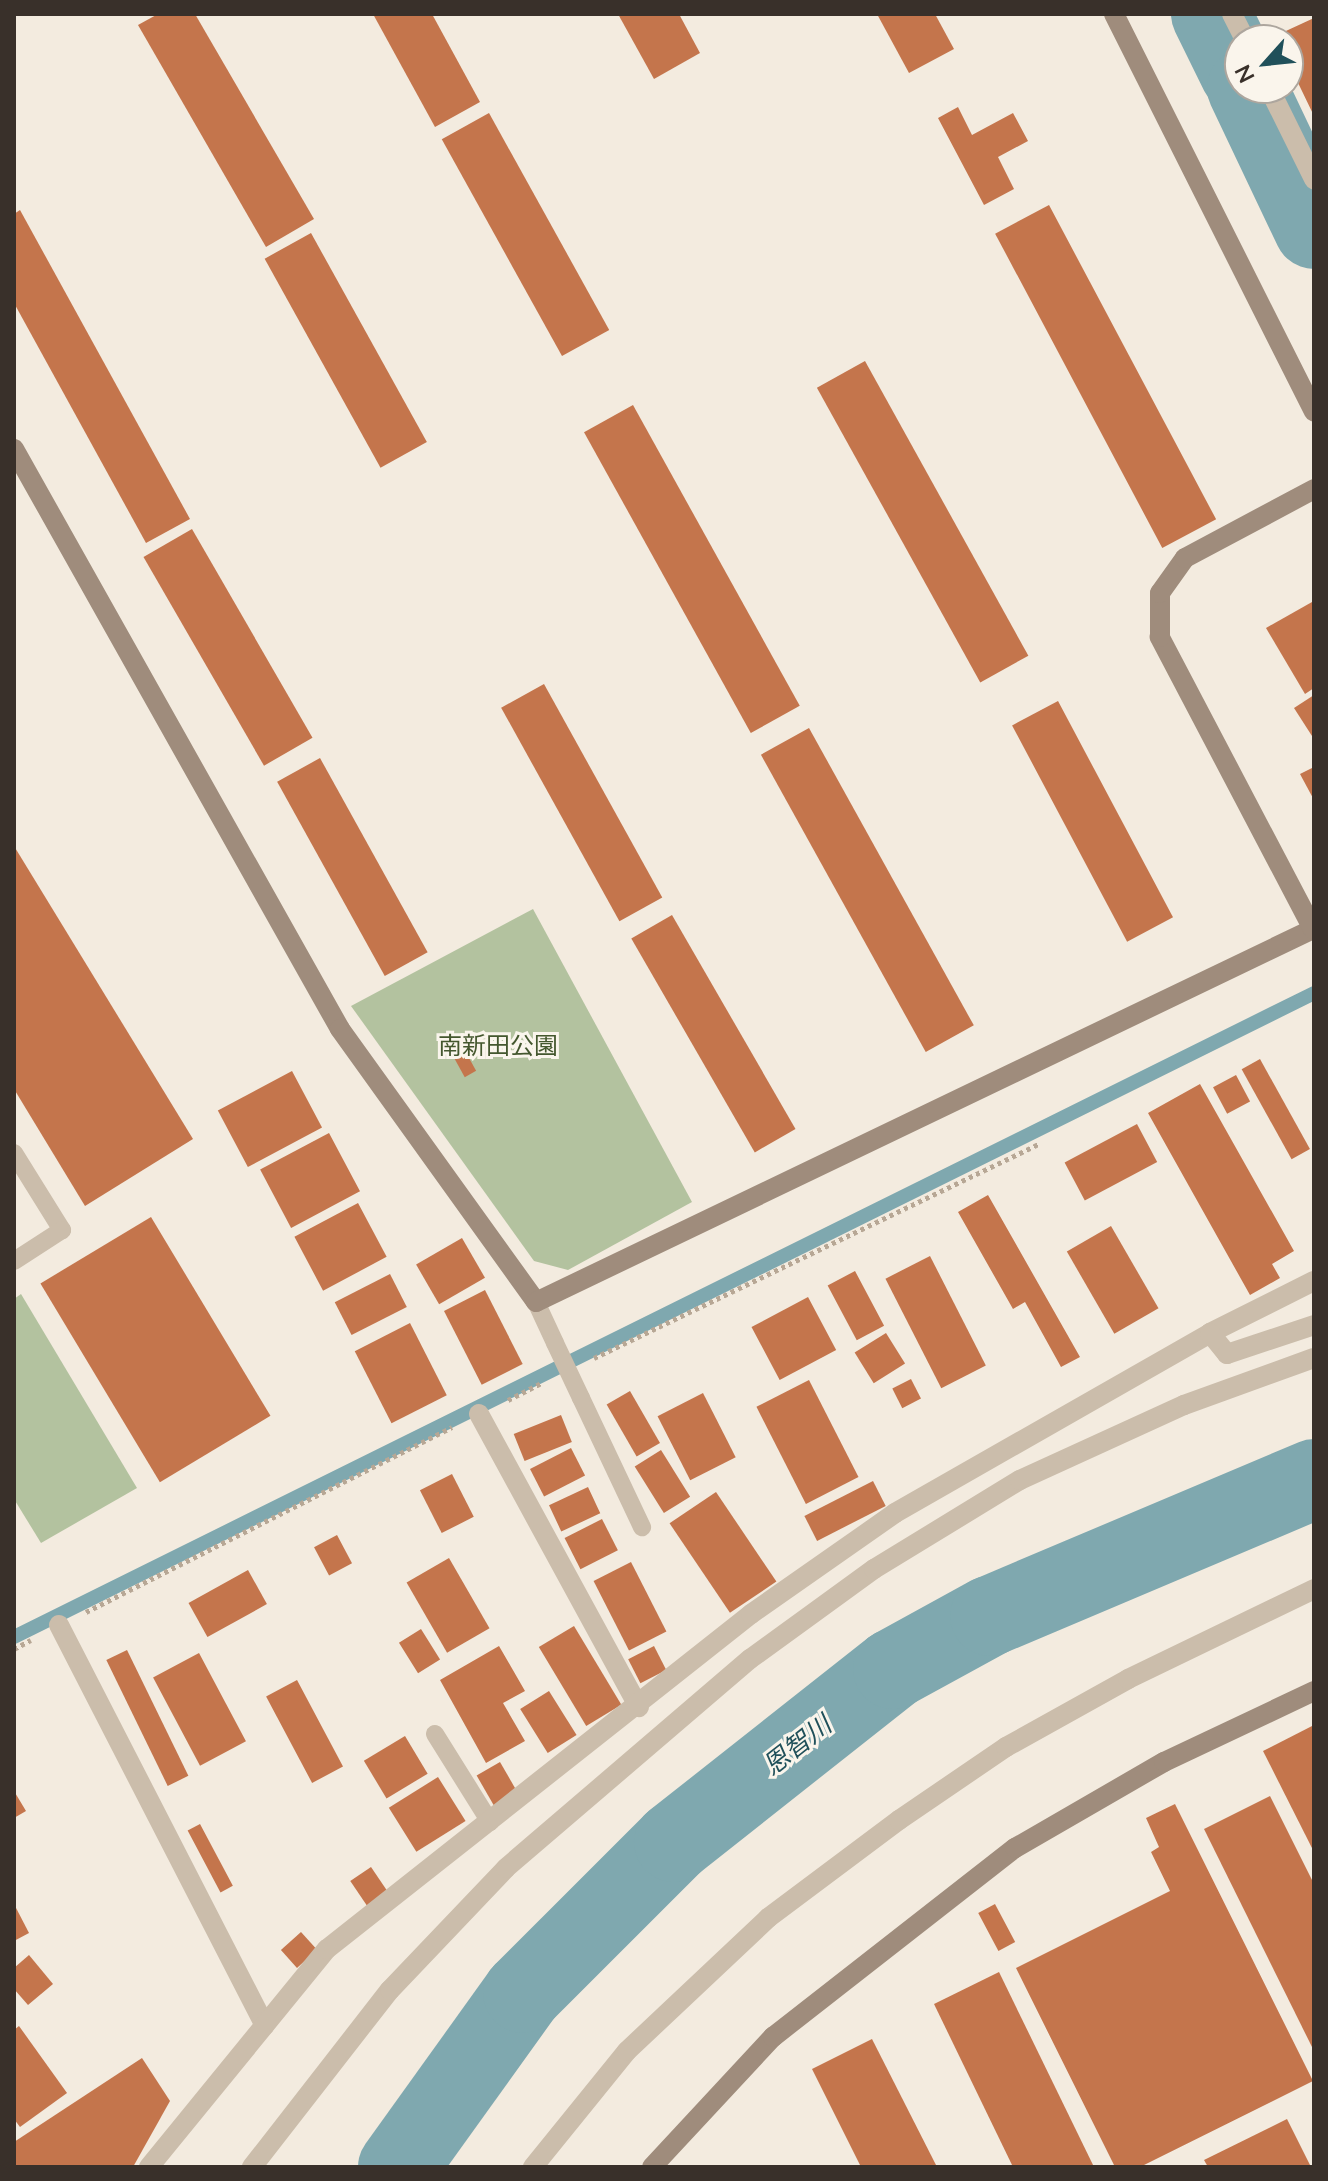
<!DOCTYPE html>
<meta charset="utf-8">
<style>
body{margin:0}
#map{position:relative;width:1328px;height:2181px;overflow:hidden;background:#f3ebdf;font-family:Mulish,"Noto Sans JP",sans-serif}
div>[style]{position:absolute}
.green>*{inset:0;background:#b3c29f}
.stream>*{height:14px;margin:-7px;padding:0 7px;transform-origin:7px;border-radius:7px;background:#7fa8af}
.river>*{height:80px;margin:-40px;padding:0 40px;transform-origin:40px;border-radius:40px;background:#7fa8af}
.building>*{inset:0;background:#c4754c;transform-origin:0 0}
.path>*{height:5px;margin-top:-2.5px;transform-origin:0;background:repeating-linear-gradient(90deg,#b7a795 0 4px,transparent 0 8px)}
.lane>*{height:18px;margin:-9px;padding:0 9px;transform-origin:9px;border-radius:9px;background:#cbbdab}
.street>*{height:20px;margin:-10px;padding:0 10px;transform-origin:10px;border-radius:10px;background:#cbbdab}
.secondary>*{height:20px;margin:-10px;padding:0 10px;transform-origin:10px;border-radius:10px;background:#9f8c7c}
.lane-bridge>*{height:18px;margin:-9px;padding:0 9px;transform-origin:9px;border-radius:9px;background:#cbbdab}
span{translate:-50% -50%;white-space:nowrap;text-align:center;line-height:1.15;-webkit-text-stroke:6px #faf5ec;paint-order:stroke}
.park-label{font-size:24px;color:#44572e}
.water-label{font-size:26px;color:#20505a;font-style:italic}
.frame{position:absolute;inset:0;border:16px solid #39302a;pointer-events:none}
.north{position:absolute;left:1224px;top:24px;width:80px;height:80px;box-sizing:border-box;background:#faf5ec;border:2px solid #ada69e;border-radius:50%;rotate:243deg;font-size:22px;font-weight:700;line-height:32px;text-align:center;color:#39302a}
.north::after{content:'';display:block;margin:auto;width:28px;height:36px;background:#20505a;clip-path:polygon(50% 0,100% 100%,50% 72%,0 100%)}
</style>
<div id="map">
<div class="green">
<i style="clip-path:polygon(533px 909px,692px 1202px,568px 1270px,534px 1261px,351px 1006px)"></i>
<i style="clip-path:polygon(21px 1294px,137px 1488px,41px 1543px,14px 1499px,14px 1299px)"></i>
</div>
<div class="stream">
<i style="left:14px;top:1637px;width:1451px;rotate:-26.35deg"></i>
</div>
<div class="river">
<i style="left:1211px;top:14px;width:66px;rotate:63.8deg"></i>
<i style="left:1247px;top:88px;width:156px;rotate:64.6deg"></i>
<i style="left:398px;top:2167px;width:214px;rotate:-54.3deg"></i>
<i style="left:523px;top:1993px;width:214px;rotate:-45deg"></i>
<i style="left:674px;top:1842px;width:279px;rotate:-38.3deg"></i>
<i style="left:893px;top:1669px;width:111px;rotate:-28.7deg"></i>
<i style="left:990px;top:1616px;width:352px;rotate:-22.9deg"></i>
</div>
<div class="building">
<i style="clip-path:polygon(158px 14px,195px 14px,314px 219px,266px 247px,138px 25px)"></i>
<i style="clip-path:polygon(373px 14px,432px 14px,480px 102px,435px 127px)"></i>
<i style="clip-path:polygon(618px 14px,679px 14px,700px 53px,654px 79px)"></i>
<i style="clip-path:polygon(877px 14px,935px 14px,954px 49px,909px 73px)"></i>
<i style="clip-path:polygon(1314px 18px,1314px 116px,1288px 62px,1288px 40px,1275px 36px)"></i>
<i style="clip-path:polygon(958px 107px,972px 135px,1013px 113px,1028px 141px,998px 157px,1014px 189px,984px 205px,938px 118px)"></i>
<i style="left:489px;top:113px;width:248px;height:54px;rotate:61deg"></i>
<i style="left:1049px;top:205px;width:356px;height:61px;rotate:62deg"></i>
<i style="clip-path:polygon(20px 210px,190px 519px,146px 543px,14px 303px,14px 214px)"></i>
<i style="left:311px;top:233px;width:239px;height:53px;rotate:61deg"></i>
<i style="left:865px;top:361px;width:337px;height:55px;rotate:61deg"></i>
<i style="left:633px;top:405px;width:344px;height:56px;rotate:61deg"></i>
<i style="left:192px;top:529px;width:241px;height:56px;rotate:60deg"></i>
<i style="clip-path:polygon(1312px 602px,1314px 688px,1305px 694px,1266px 628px)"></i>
<i style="left:544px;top:684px;width:244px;height:49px;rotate:61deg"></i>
<i style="clip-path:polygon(1314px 695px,1314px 735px,1312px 736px,1294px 708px)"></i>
<i style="left:1058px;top:701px;width:245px;height:52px;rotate:62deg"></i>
<i style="left:809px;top:728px;width:340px;height:55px;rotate:61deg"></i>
<i style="left:320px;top:758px;width:222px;height:49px;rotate:61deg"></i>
<i style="clip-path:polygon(1314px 767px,1314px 800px,1300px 774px)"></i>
<i style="clip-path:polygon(14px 846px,193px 1139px,85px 1206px,14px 1089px)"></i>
<i style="left:672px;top:915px;width:247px;height:47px;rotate:60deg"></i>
<i style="left:464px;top:1049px;width:25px;height:13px;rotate:61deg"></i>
<i style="left:1260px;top:1059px;width:103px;height:21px;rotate:61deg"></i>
<i style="left:292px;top:1071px;width:64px;height:84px;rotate:62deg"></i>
<i style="left:1236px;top:1075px;width:30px;height:26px;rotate:62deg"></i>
<i style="clip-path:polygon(1200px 1084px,1294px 1251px,1272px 1264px,1280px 1278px,1250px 1295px,1148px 1113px)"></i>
<i style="left:1137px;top:1124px;width:43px;height:82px;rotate:62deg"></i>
<i style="left:329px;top:1133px;width:66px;height:78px;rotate:62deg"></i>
<i style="clip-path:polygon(988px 1195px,1080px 1357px,1061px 1367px,1025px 1302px,1013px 1309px,958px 1212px)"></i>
<i style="left:358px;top:1203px;width:61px;height:72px;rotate:62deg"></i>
<i style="left:151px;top:1217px;width:232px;height:129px;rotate:59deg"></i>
<i style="left:1111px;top:1226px;width:95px;height:51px;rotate:60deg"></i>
<i style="left:462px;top:1238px;width:46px;height:53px;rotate:60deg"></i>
<i style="left:930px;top:1256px;width:123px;height:50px;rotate:63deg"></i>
<i style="left:855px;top:1271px;width:62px;height:31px;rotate:62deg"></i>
<i style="left:390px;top:1274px;width:37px;height:62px;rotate:63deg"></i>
<i style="left:485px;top:1290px;width:83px;height:46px;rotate:63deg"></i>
<i style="left:808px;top:1297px;width:60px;height:64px;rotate:62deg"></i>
<i style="left:410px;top:1323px;width:81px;height:62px;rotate:63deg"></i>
<i style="left:886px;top:1333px;width:36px;height:37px;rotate:58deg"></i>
<i style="left:911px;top:1379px;width:22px;height:21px;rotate:63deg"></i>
<i style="left:809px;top:1380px;width:109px;height:59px;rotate:63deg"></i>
<i style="left:630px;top:1391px;width:60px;height:27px;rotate:60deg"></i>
<i style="left:703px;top:1393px;width:72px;height:51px;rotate:63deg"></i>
<i style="left:561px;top:1415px;width:29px;height:51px;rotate:68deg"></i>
<i style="left:571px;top:1448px;width:31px;height:46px;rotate:63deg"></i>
<i style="left:661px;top:1450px;width:55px;height:31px;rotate:58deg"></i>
<i style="left:452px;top:1474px;width:48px;height:36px;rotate:63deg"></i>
<i style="left:873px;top:1481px;width:28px;height:77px;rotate:63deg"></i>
<i style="left:588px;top:1487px;width:29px;height:43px;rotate:65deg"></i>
<i style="left:716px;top:1492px;width:108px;height:56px;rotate:56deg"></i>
<i style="left:602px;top:1519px;width:35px;height:42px;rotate:63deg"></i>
<i style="left:337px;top:1535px;width:32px;height:26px;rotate:62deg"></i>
<i style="left:449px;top:1558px;width:81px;height:49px;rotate:60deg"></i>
<i style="left:631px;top:1562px;width:78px;height:42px;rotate:63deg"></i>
<i style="left:248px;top:1570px;width:39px;height:68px;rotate:61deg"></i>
<i style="left:574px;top:1626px;width:92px;height:41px;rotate:59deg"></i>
<i style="left:421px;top:1629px;width:36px;height:26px;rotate:58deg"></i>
<i style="clip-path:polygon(499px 1646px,525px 1691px,503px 1703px,525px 1741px,486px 1763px,440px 1680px)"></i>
<i style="left:654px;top:1646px;width:27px;height:29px;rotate:63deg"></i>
<i style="left:127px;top:1650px;width:140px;height:23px;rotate:64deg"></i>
<i style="left:199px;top:1653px;width:100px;height:52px;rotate:62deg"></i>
<i style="left:297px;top:1680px;width:98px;height:35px;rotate:62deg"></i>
<i style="left:549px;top:1691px;width:52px;height:34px;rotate:58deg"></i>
<i style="clip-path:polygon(1314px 1725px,1314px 1852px,1263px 1751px)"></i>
<i style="left:405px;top:1736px;width:44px;height:48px;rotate:59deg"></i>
<i style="left:500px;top:1762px;width:36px;height:27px;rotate:60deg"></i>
<i style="left:438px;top:1777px;width:52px;height:58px;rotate:58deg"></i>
<i style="clip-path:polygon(14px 1791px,26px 1811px,14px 1818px)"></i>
<i style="clip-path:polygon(1270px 1796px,1314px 1884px,1314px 2051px,1204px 1829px)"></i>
<i style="clip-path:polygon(1175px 1804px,1313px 2081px,1140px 2167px,1115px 2167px,1016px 1968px,1170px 1891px,1151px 1852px,1159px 1847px,1146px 1818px)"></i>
<i style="left:200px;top:1824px;width:70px;height:14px;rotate:62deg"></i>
<i style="left:371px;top:1867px;width:30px;height:25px;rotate:56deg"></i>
<i style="clip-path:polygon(14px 1904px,29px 1933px,14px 1941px)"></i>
<i style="left:995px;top:1904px;width:43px;height:19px;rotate:62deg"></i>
<i style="left:301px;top:1932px;width:24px;height:27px;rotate:48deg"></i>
<i style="clip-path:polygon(29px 1955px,53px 1984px,28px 2005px,14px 1989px,14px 1968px)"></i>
<i style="clip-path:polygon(999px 1972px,1094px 2167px,1013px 2167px,934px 2004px)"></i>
<i style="clip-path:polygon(19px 2026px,67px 2093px,20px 2127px,14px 2119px,14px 2030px)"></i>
<i style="clip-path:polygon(872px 2039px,937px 2167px,861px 2167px,812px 2069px)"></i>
<i style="clip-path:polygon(142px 2058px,170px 2101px,133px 2167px,14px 2167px,14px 2142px)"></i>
<i style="clip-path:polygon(1287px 2119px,1311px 2167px,1208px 2167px,1204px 2160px)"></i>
</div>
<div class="path">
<i style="left:594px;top:1358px;width:495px;rotate:-25.7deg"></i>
<i style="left:508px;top:1400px;width:38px;rotate:-27deg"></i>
<i style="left:86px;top:1612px;width:410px;rotate:-26.8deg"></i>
<i style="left:14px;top:1649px;width:19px;rotate:-28deg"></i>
</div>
<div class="lane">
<i style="left:14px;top:1153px;width:91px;rotate:58.1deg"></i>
<i style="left:62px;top:1230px;width:57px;rotate:147.1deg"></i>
<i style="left:536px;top:1302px;width:45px;rotate:65.1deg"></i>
<i style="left:581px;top:1398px;width:143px;rotate:64.7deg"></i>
<i style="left:435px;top:1734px;width:104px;rotate:58deg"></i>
</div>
<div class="street">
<i style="left:1232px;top:14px;width:29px;rotate:63deg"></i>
<i style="left:1269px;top:88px;width:102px;rotate:63.7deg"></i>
<i style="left:1210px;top:1333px;width:116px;rotate:-26.6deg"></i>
<i style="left:479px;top:1414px;width:334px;rotate:61.4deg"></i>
<i style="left:59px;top:1625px;width:450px;rotate:62.8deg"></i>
<i style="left:149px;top:2167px;width:281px;rotate:-50.8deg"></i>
<i style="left:327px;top:1949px;width:540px;rotate:-38.31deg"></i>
<i style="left:751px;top:1614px;width:176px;rotate:-35deg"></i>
<i style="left:895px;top:1513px;width:363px;rotate:-29.7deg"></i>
<i style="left:1210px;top:1333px;width:27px;rotate:51deg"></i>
<i style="left:1227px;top:1354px;width:92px;rotate:-18.4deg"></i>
<i style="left:252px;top:2167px;width:224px;rotate:-52.1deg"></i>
<i style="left:390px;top:1990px;width:168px;rotate:-46.4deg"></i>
<i style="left:506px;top:1868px;width:321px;rotate:-40.6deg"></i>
<i style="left:750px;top:1659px;width:153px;rotate:-36deg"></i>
<i style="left:874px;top:1569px;width:171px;rotate:-31.4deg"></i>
<i style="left:1020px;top:1480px;width:180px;rotate:-24.6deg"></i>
<i style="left:1184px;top:1405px;width:138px;rotate:-19.9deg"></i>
<i style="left:533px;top:2167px;width:149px;rotate:-51deg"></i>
<i style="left:627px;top:2051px;width:194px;rotate:-43.3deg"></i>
<i style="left:768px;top:1918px;width:164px;rotate:-36.8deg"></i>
<i style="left:899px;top:1820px;width:130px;rotate:-34.3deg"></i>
<i style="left:1006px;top:1747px;width:140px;rotate:-29.1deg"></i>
<i style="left:1128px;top:1679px;width:207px;rotate:-25.8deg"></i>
</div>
<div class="secondary">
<i style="left:1114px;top:14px;width:445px;rotate:63.3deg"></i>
<i style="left:14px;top:449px;width:665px;rotate:60.66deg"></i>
<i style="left:340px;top:1029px;width:336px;rotate:54.3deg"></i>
<i style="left:536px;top:1302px;width:862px;rotate:-25.64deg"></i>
<i style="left:1313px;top:929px;width:330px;rotate:-117.7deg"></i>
<i style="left:1160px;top:637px;width:44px;rotate:-90deg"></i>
<i style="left:1160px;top:593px;width:43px;rotate:-54.5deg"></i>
<i style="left:1185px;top:558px;width:146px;rotate:-28.1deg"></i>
<i style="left:652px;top:2167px;width:178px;rotate:-47.1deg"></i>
<i style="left:773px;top:2037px;width:307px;rotate:-38deg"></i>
<i style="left:1015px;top:1848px;width:172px;rotate:-30deg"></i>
<i style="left:1164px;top:1762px;width:166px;rotate:-25.3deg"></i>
</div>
<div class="lane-bridge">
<i style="left:555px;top:1343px;width:61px;rotate:64.7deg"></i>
</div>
<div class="park-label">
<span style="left:498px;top:1046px">南新田公園</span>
</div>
<div class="water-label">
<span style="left:797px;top:1745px;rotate:-38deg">恩智川</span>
</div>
<div class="frame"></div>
<div class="north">N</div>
</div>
